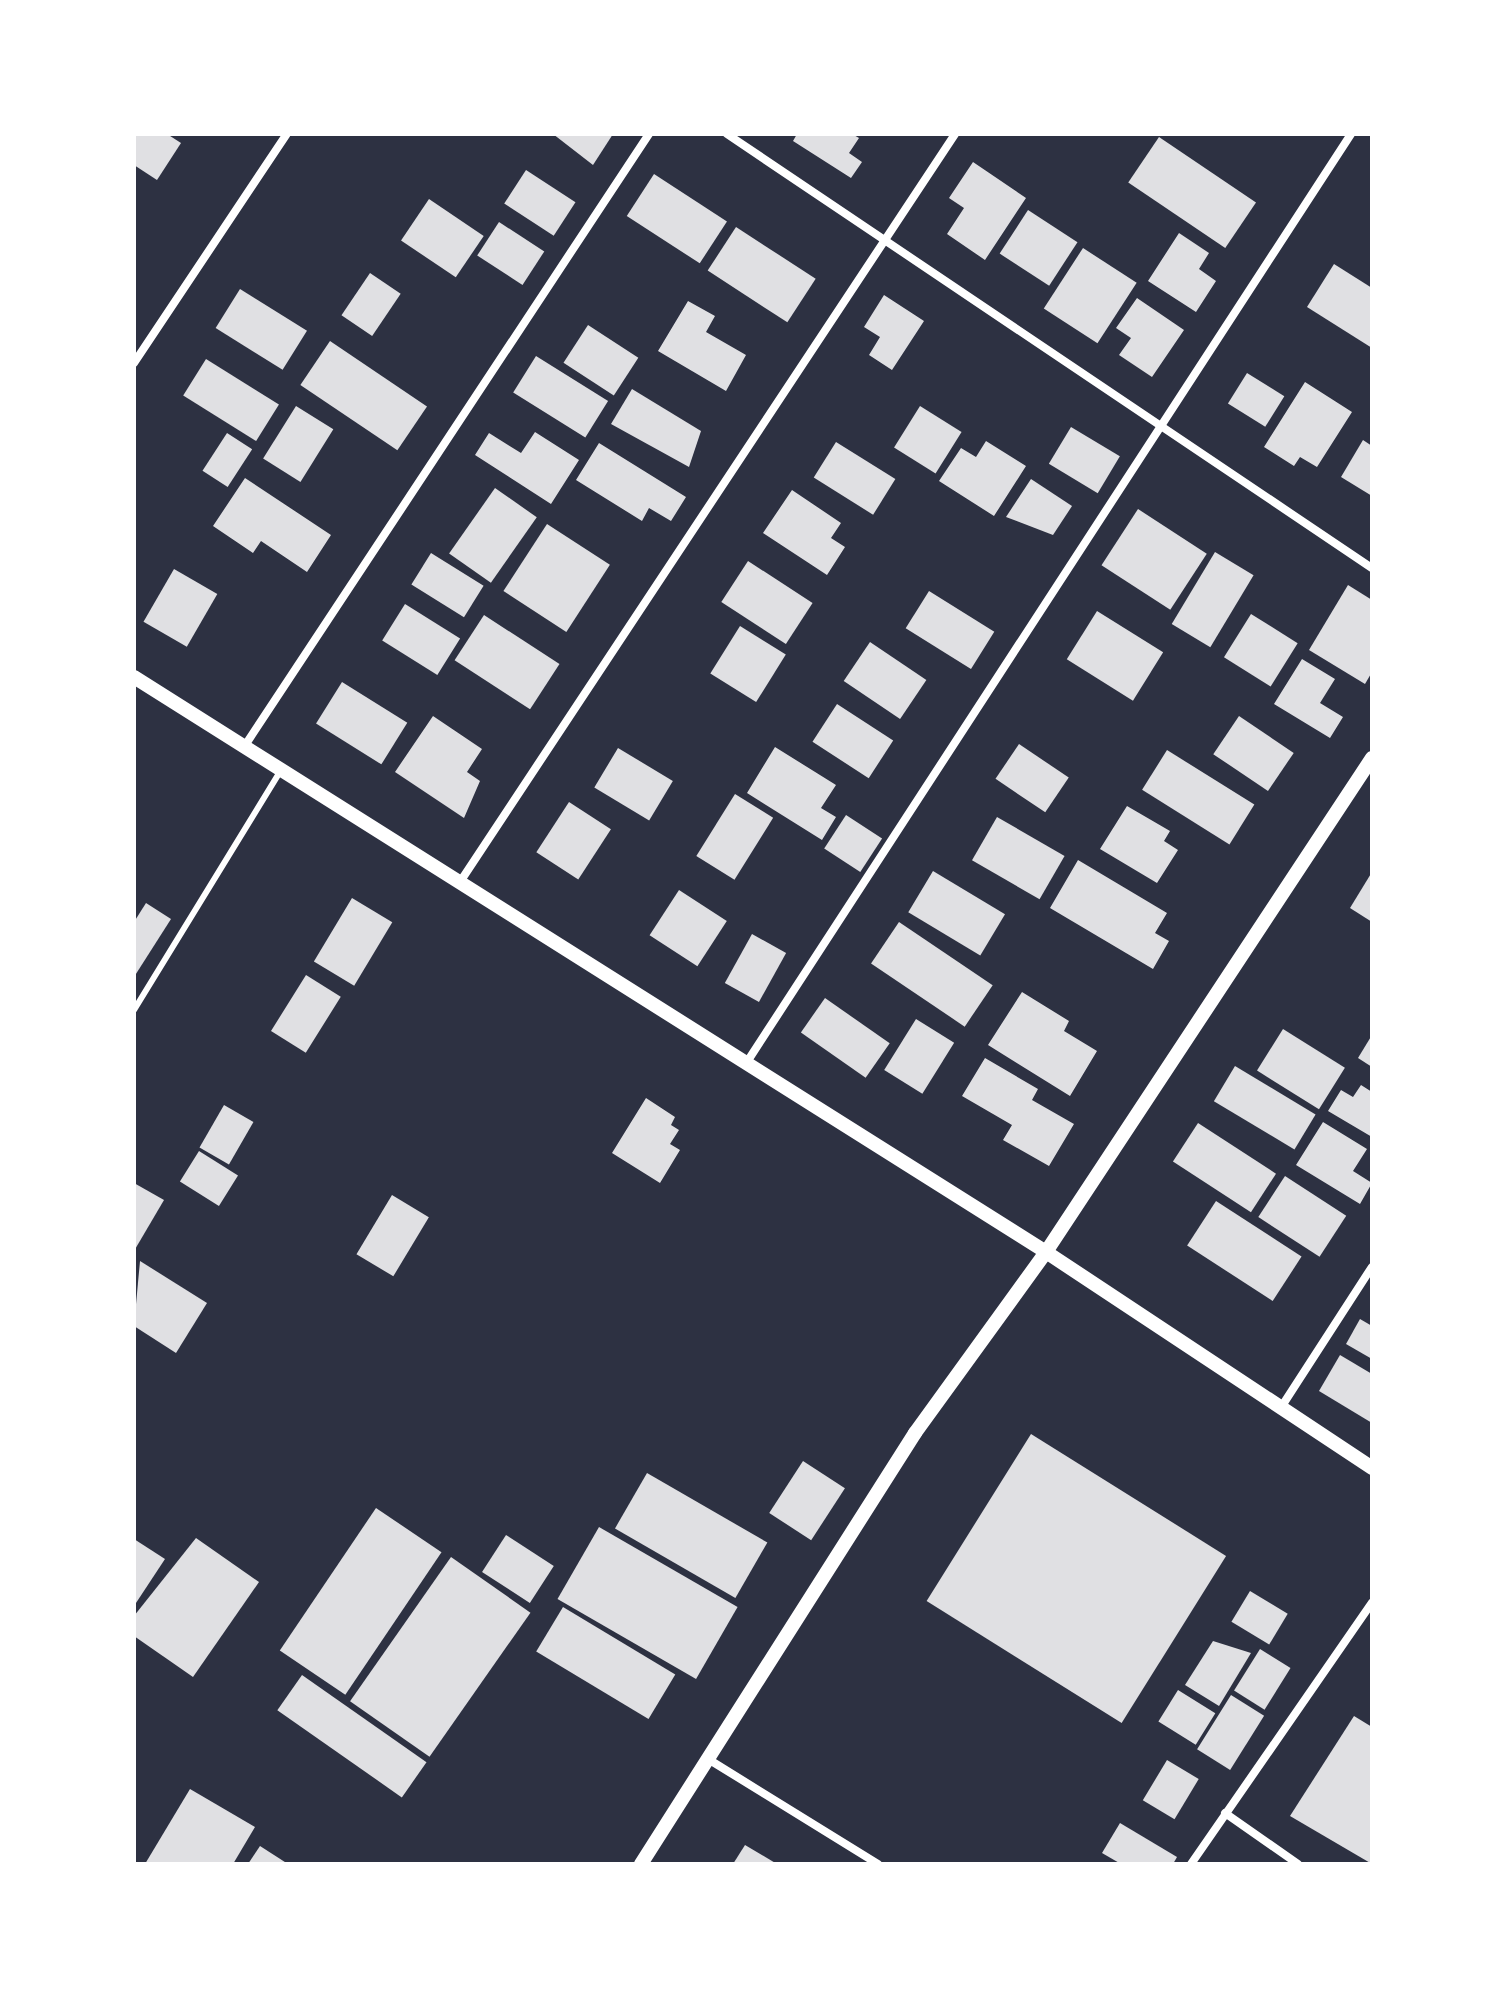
<!DOCTYPE html>
<style>
body{margin:0}
#map{position:relative;width:1506px;height:1998px;overflow:hidden;background:#2d3142;font-family:"Asap Condensed",sans-serif}
div>[style]{position:absolute}
.building>*{inset:0;background:#e0e0e3;transform-origin:0 0}
.service>*{height:6px;margin:-3px;padding:0 3px;transform-origin:3px;border-radius:3px;background:#fff}
.minor>*{height:8px;margin:-4px;padding:0 4px;transform-origin:4px;border-radius:4px;background:#fff}
.tertiary>*{height:14px;margin:-7px;padding:0 7px;transform-origin:7px;border-radius:7px;background:#fff}
span{translate:-50% -50%;white-space:nowrap;text-align:center;line-height:1.15;-webkit-text-stroke:8px #fff;paint-order:stroke}
.frame{position:absolute;inset:0;border:136px solid #fff;pointer-events:none}
</style>
<div id="map">
<div class="building">
<i style="clip-path:polygon(134px 134px,167px 134px,181px 143px,157px 180px,134px 165px)"></i>
<i style="clip-path:polygon(553px 134px,613px 134px,593px 165px)"></i>
<i style="clip-path:polygon(797px 134px,852px 134px,859px 138px,849px 153px,862px 162px,851px 178px,793px 141px)"></i>
<i style="left:1159px;top:137px;width:117px;height:55px;rotate:34deg"></i>
<i style="clip-path:polygon(973px 162px,1026px 198px,985px 260px,947px 234px,964px 208px,949px 198px)"></i>
<i style="left:526px;top:170px;width:59px;height:40px;rotate:33deg"></i>
<i style="left:654px;top:174px;width:87px;height:50px;rotate:33deg"></i>
<i style="left:429px;top:199px;width:66px;height:50px;rotate:34deg"></i>
<i style="left:1028px;top:210px;width:59px;height:52px;rotate:33deg"></i>
<i style="left:499px;top:222px;width:54px;height:40px;rotate:33deg"></i>
<i style="left:736px;top:227px;width:95px;height:52px;rotate:33deg"></i>
<i style="clip-path:polygon(1179px 233px,1209px 253px,1199px 269px,1216px 281px,1196px 312px,1148px 281px)"></i>
<i style="left:1083px;top:248px;width:64px;height:72px;rotate:33deg"></i>
<i style="clip-path:polygon(1334px 264px,1372px 288px,1372px 348px,1307px 307px)"></i>
<i style="left:370px;top:273px;width:37px;height:51px;rotate:34deg"></i>
<i style="left:240px;top:289px;width:79px;height:46px;rotate:32deg"></i>
<i style="clip-path:polygon(884px 295px,924px 321px,892px 370px,869px 355px,880px 337px,864px 327px)"></i>
<i style="clip-path:polygon(1137px 298px,1184px 330px,1152px 377px,1119px 355px,1131px 338px,1116px 328px)"></i>
<i style="clip-path:polygon(688px 301px,715px 316px,706px 332px,746px 355px,726px 391px,658px 351px)"></i>
<i style="left:588px;top:325px;width:60px;height:45px;rotate:33deg"></i>
<i style="left:330px;top:341px;width:117px;height:53px;rotate:34deg"></i>
<i style="left:536px;top:356px;width:85px;height:43px;rotate:32deg"></i>
<i style="left:206px;top:359px;width:86px;height:43px;rotate:32deg"></i>
<i style="left:1247px;top:373px;width:44px;height:36px;rotate:32deg"></i>
<i style="clip-path:polygon(1305px 382px,1352px 412px,1317px 467px,1300px 457px,1294px 466px,1264px 447px)"></i>
<i style="clip-path:polygon(632px 389px,701px 431px,689px 467px,611px 424px)"></i>
<i style="left:296px;top:406px;width:44px;height:62px;rotate:32deg"></i>
<i style="left:920px;top:406px;width:49px;height:49px;rotate:32deg"></i>
<i style="left:1071px;top:427px;width:57px;height:43px;rotate:31deg"></i>
<i style="clip-path:polygon(535px 432px,579px 460px,551px 504px,475px 455px,489px 433px,521px 453px)"></i>
<i style="left:227px;top:433px;width:30px;height:45px;rotate:33deg"></i>
<i style="clip-path:polygon(1363px 440px,1372px 446px,1372px 496px,1341px 477px)"></i>
<i style="clip-path:polygon(986px 441px,1026px 466px,994px 516px,939px 481px,961px 448px,976px 457px)"></i>
<i style="left:836px;top:442px;width:70px;height:42px;rotate:32deg"></i>
<i style="clip-path:polygon(599px 443px,686px 497px,671px 521px,649px 508px,642px 521px,576px 480px)"></i>
<i style="clip-path:polygon(245px 478px,331px 535px,307px 572px,261px 541px,253px 553px,213px 526px)"></i>
<i style="clip-path:polygon(1031px 479px,1072px 506px,1053px 535px,1006px 517px)"></i>
<i style="left:495px;top:488px;width:51px;height:80px;rotate:35deg"></i>
<i style="clip-path:polygon(792px 490px,841px 523px,831px 538px,845px 547px,827px 575px,763px 533px)"></i>
<i style="left:1138px;top:509px;width:82px;height:67px;rotate:33deg"></i>
<i style="left:547px;top:524px;width:75px;height:80px;rotate:33deg"></i>
<i style="left:1215px;top:552px;width:45px;height:84px;rotate:31deg"></i>
<i style="left:431px;top:553px;width:62px;height:37px;rotate:32deg"></i>
<i style="left:748px;top:561px;width:77px;height:49px;rotate:33deg"></i>
<i style="left:174px;top:569px;width:50px;height:61px;rotate:30deg"></i>
<i style="clip-path:polygon(1348px 585px,1372px 600px,1372px 672px,1365px 684px,1309px 650px)"></i>
<i style="left:929px;top:591px;width:77px;height:44px;rotate:32deg"></i>
<i style="left:405px;top:604px;width:65px;height:43px;rotate:32deg"></i>
<i style="left:1097px;top:611px;width:78px;height:57px;rotate:32deg"></i>
<i style="left:1251px;top:614px;width:55px;height:51px;rotate:32deg"></i>
<i style="left:484px;top:615px;width:90px;height:54px;rotate:33deg"></i>
<i style="left:740px;top:626px;width:54px;height:56px;rotate:32deg"></i>
<i style="left:870px;top:642px;width:68px;height:47px;rotate:34deg"></i>
<i style="clip-path:polygon(1302px 659px,1335px 679px,1320px 703px,1343px 717px,1330px 738px,1274px 704px)"></i>
<i style="left:342px;top:682px;width:77px;height:49px;rotate:32deg"></i>
<i style="left:837px;top:704px;width:67px;height:45px;rotate:33deg"></i>
<i style="clip-path:polygon(433px 716px,482px 749px,467px 772px,480px 781px,464px 818px,395px 772px)"></i>
<i style="left:1239px;top:716px;width:66px;height:46px;rotate:34deg"></i>
<i style="left:1019px;top:744px;width:60px;height:42px;rotate:34deg"></i>
<i style="clip-path:polygon(775px 747px,836px 785px,821px 808px,836px 817px,822px 840px,747px 793px)"></i>
<i style="left:618px;top:748px;width:64px;height:46px;rotate:31deg"></i>
<i style="left:1167px;top:750px;width:103px;height:47px;rotate:32deg"></i>
<i style="left:735px;top:794px;width:45px;height:73px;rotate:32deg"></i>
<i style="left:569px;top:802px;width:50px;height:60px;rotate:33deg"></i>
<i style="clip-path:polygon(1127px 806px,1170px 831px,1164px 841px,1178px 850px,1157px 883px,1100px 849px)"></i>
<i style="left:846px;top:815px;width:43px;height:40px;rotate:33deg"></i>
<i style="left:997px;top:817px;width:78px;height:50px;rotate:30deg"></i>
<i style="clip-path:polygon(1078px 860px,1167px 913px,1155px 933px,1169px 941px,1153px 969px,1050px 908px)"></i>
<i style="left:933px;top:871px;width:84px;height:48px;rotate:31deg"></i>
<i style="clip-path:polygon(1372px 872px,1372px 922px,1350px 908px)"></i>
<i style="left:679px;top:890px;width:57px;height:54px;rotate:33deg"></i>
<i style="left:352px;top:898px;width:47px;height:74px;rotate:31deg"></i>
<i style="clip-path:polygon(146px 903px,171px 919px,134px 977px,134px 922px)"></i>
<i style="left:899px;top:922px;width:113px;height:50px;rotate:34deg"></i>
<i style="left:752px;top:934px;width:39px;height:56px;rotate:29deg"></i>
<i style="left:306px;top:975px;width:41px;height:66px;rotate:32deg"></i>
<i style="clip-path:polygon(1022px 992px,1069px 1021px,1064px 1031px,1097px 1051px,1070px 1096px,988px 1045px)"></i>
<i style="left:825px;top:998px;width:79px;height:42px;rotate:35deg"></i>
<i style="left:916px;top:1019px;width:45px;height:60px;rotate:32deg"></i>
<i style="left:1283px;top:1029px;width:73px;height:49px;rotate:32deg"></i>
<i style="clip-path:polygon(1372px 1035px,1372px 1067px,1358px 1058px)"></i>
<i style="clip-path:polygon(985px 1058px,1038px 1089px,1032px 1100px,1074px 1124px,1049px 1166px,1003px 1140px,1012px 1125px,962px 1096px)"></i>
<i style="left:1235px;top:1066px;width:94px;height:41px;rotate:31deg"></i>
<i style="clip-path:polygon(1361px 1085px,1372px 1092px,1372px 1137px,1328px 1111px,1341px 1090px,1353px 1097px)"></i>
<i style="clip-path:polygon(646px 1098px,675px 1117px,671px 1125px,679px 1130px,670px 1144px,680px 1150px,660px 1183px,612px 1153px)"></i>
<i style="left:224px;top:1105px;width:34px;height:49px;rotate:30deg"></i>
<i style="clip-path:polygon(1323px 1122px,1367px 1149px,1353px 1171px,1372px 1183px,1360px 1204px,1296px 1165px)"></i>
<i style="left:1198px;top:1123px;width:93px;height:46px;rotate:33deg"></i>
<i style="left:199px;top:1151px;width:46px;height:36px;rotate:32deg"></i>
<i style="left:1285px;top:1176px;width:73px;height:49px;rotate:33deg"></i>
<i style="clip-path:polygon(134px 1183px,164px 1200px,134px 1251px)"></i>
<i style="left:392px;top:1195px;width:43px;height:69px;rotate:31deg"></i>
<i style="left:1216px;top:1201px;width:102px;height:53px;rotate:33deg"></i>
<i style="clip-path:polygon(140px 1261px,207px 1303px,176px 1353px,134px 1326px)"></i>
<i style="clip-path:polygon(1360px 1319px,1372px 1326px,1372px 1359px,1346px 1344px)"></i>
<i style="clip-path:polygon(1340px 1355px,1372px 1374px,1372px 1423px,1319px 1391px)"></i>
<i style="left:1031px;top:1434px;width:230px;height:197px;rotate:32deg"></i>
<i style="left:803px;top:1461px;width:50px;height:62px;rotate:33deg"></i>
<i style="left:647px;top:1473px;width:139px;height:64px;rotate:30deg"></i>
<i style="left:376px;top:1508px;width:79px;height:172px;rotate:34deg"></i>
<i style="left:599px;top:1527px;width:160px;height:83px;rotate:30deg"></i>
<i style="left:506px;top:1535px;width:57px;height:44px;rotate:33deg"></i>
<i style="clip-path:polygon(196px 1538px,259px 1582px,193px 1677px,134px 1636px,134px 1616px)"></i>
<i style="clip-path:polygon(134px 1539px,165px 1559px,134px 1606px)"></i>
<i style="left:451px;top:1557px;width:97px;height:176px;rotate:35deg"></i>
<i style="left:1250px;top:1591px;width:44px;height:36px;rotate:31deg"></i>
<i style="left:563px;top:1607px;width:131px;height:52px;rotate:31deg"></i>
<i style="clip-path:polygon(1213px 1641px,1251px 1653px,1219px 1706px,1185px 1685px)"></i>
<i style="left:1260px;top:1649px;width:36px;height:49px;rotate:32deg"></i>
<i style="left:302px;top:1675px;width:152px;height:43px;rotate:35deg"></i>
<i style="left:1178px;top:1690px;width:44px;height:37px;rotate:32deg"></i>
<i style="left:1231px;top:1695px;width:39px;height:64px;rotate:32deg"></i>
<i style="clip-path:polygon(1354px 1716px,1372px 1727px,1372px 1864px,1290px 1816px)"></i>
<i style="left:1167px;top:1760px;width:37px;height:47px;rotate:31deg"></i>
<i style="clip-path:polygon(190px 1789px,255px 1827px,233px 1864px,145px 1864px)"></i>
<i style="clip-path:polygon(1120px 1823px,1177px 1857px,1173px 1864px,1121px 1864px,1102px 1853px)"></i>
<i style="clip-path:polygon(745px 1845px,777px 1864px,733px 1864px)"></i>
<i style="clip-path:polygon(260px 1846px,288px 1864px,248px 1864px)"></i>
</div>
<div class="service">
<i style="left:134px;top:1010px;width:281px;rotate:-58.5deg"></i>
</div>
<div class="minor">
<i style="left:727px;top:134px;width:777px;rotate:33.94deg"></i>
<i style="left:134px;top:363px;width:275px;rotate:-56.3deg"></i>
<i style="left:244px;top:747px;width:735px;rotate:-56.55deg"></i>
<i style="left:460px;top:882px;width:897px;rotate:-56.5deg"></i>
<i style="left:747px;top:1062px;width:1107px;rotate:-56.94deg"></i>
<i style="left:1280px;top:1409px;width:169px;rotate:-57.1deg"></i>
<i style="left:708px;top:1759px;width:200px;rotate:31.7deg"></i>
<i style="left:1225px;top:1813px;width:89px;rotate:34.9deg"></i>
<i style="left:1191px;top:1864px;width:318px;rotate:-55.3deg"></i>
</div>
<div class="tertiary">
<i style="left:134px;top:677px;width:1078px;rotate:32.23deg"></i>
<i style="left:1046px;top:1252px;width:391px;rotate:33.5deg"></i>
<i style="left:641px;top:1864px;width:511px;rotate:-57.55deg"></i>
<i style="left:915px;top:1433px;width:223px;rotate:-54.1deg"></i>
<i style="left:1046px;top:1252px;width:592px;rotate:-56.58deg"></i>
</div>
<div class="frame"></div>
</div>
